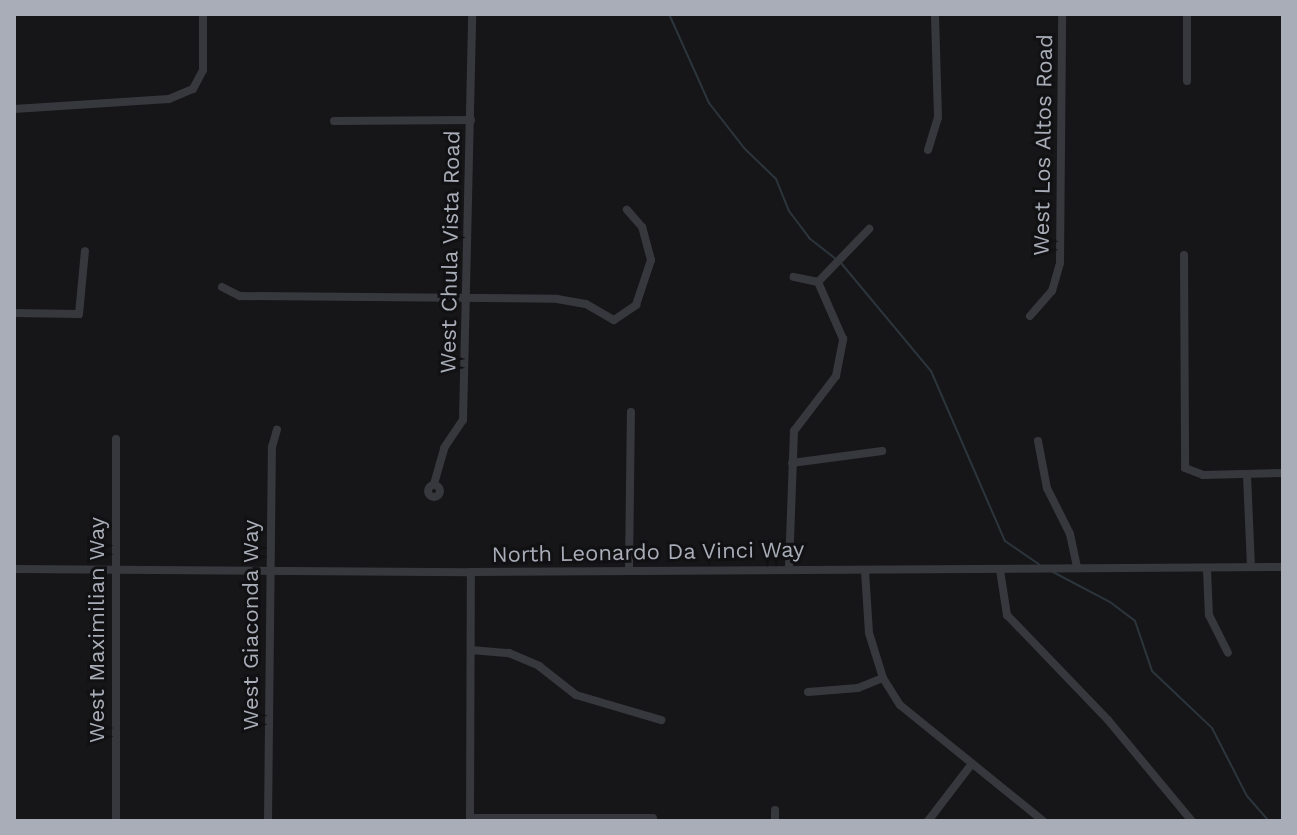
<!DOCTYPE html>
<style>
body{margin:0}
#map{position:relative;width:1297px;height:835px;overflow:hidden;background:#161618;font-family:"Work Sans",sans-serif}
div>[style]{position:absolute}
.stream>*{height:2px;margin:-1px;padding:0 1px;transform-origin:1px;border-radius:1px;background:#2c353c}
.minor>*{height:8px;margin:-4px;padding:0 4px;transform-origin:4px;border-radius:4px;background:#37383d}
.minor>.ring{margin:-4px;padding:0;box-sizing:content-box;background:none;border:8px solid #37383d;border-radius:50%}
span{translate:-50% -50%;white-space:nowrap;text-align:center;line-height:1.15;-webkit-text-stroke:6px #111113;paint-order:stroke}
.street-label{font-size:22px;color:#a8adb8}
.frame{position:absolute;inset:0;border:16px solid #a8adb8;pointer-events:none}
</style>
<div id="map">
<div class="stream">
<i style="left:669px;top:14px;width:98px;rotate:65.8deg"></i>
<i style="left:709px;top:103px;width:57px;rotate:52.1deg"></i>
<i style="left:744px;top:148px;width:45px;rotate:44.1deg"></i>
<i style="left:776px;top:179px;width:35px;rotate:68deg"></i>
<i style="left:789px;top:211px;width:34px;rotate:53deg"></i>
<i style="left:809px;top:238px;width:34px;rotate:38deg"></i>
<i style="left:841px;top:263px;width:141px;rotate:50.2deg"></i>
<i style="left:931px;top:371px;width:185px;rotate:66.5deg"></i>
<i style="left:1005px;top:541px;width:42px;rotate:34.4deg"></i>
<i style="left:1053px;top:572px;width:64px;rotate:27.8deg"></i>
<i style="left:1110px;top:602px;width:31px;rotate:37deg"></i>
<i style="left:1135px;top:621px;width:53px;rotate:71.2deg"></i>
<i style="left:1152px;top:671px;width:83px;rotate:43.5deg"></i>
<i style="left:1212px;top:728px;width:76px;rotate:62.8deg"></i>
<i style="left:1247px;top:796px;width:33px;rotate:49deg"></i>
</div>
<div class="minor">
<i style="left:1187px;top:14px;width:67px;rotate:90deg"></i>
<i style="left:14px;top:109px;width:155px;rotate:-3.7deg"></i>
<i style="left:169px;top:99px;width:26px;rotate:-23deg"></i>
<i style="left:193px;top:89px;width:21px;rotate:-62deg"></i>
<i style="left:203px;top:70px;width:56px;rotate:-90deg"></i>
<i style="left:334px;top:121px;width:137px;rotate:-0.4deg"></i>
<i style="left:928px;top:150px;width:34px;rotate:-73deg"></i>
<i style="left:938px;top:117px;width:103px;rotate:-91.7deg"></i>
<i style="left:1184px;top:255px;width:213px;rotate:89.7deg"></i>
<i style="left:818px;top:282px;width:74px;rotate:-46.1deg"></i>
<i style="left:222px;top:287px;width:20px;rotate:27deg"></i>
<i style="left:240px;top:296px;width:317px;rotate:0.5deg"></i>
<i style="left:557px;top:299px;width:29px;rotate:10deg"></i>
<i style="left:586px;top:304px;width:32px;rotate:30deg"></i>
<i style="left:614px;top:320px;width:27px;rotate:-34deg"></i>
<i style="left:636px;top:305px;width:47px;rotate:-71.6deg"></i>
<i style="left:651px;top:260px;width:34px;rotate:-105deg"></i>
<i style="left:642px;top:227px;width:23px;rotate:-131deg"></i>
<i style="left:14px;top:313px;width:65px;rotate:0.9deg"></i>
<i style="left:79px;top:314px;width:63px;rotate:-84.6deg"></i>
<i style="left:1030px;top:316px;width:33px;rotate:-49deg"></i>
<i style="left:1052px;top:291px;width:29px;rotate:-74deg"></i>
<i style="left:1060px;top:263px;width:249px;rotate:-89.5deg"></i>
<i style="left:1038px;top:441px;width:48px;rotate:79.2deg"></i>
<i style="left:1047px;top:488px;width:51px;rotate:63.4deg"></i>
<i style="left:1070px;top:534px;width:34px;rotate:78deg"></i>
<i style="left:792px;top:463px;width:91px;rotate:-7.6deg"></i>
<i style="left:1185px;top:468px;width:19px;rotate:21deg"></i>
<i style="left:1203px;top:475px;width:80px;rotate:-1.4deg"></i>
<i style="left:1247px;top:475px;width:92px;rotate:87.5deg"></i>
<i style="left:434px;top:484px;width:37px;rotate:-74deg"></i>
<i style="left:444px;top:448px;width:34px;rotate:-56deg"></i>
<i style="left:463px;top:420px;width:406px;rotate:-88.7deg"></i>
<i class="ring" style="left:428px;top:485px;width:4px;height:4px"></i>
<i style="left:789px;top:567px;width:136px;rotate:-87.9deg"></i>
<i style="left:794px;top:431px;width:69px;rotate:-52.6deg"></i>
<i style="left:836px;top:376px;width:38px;rotate:-79deg"></i>
<i style="left:843px;top:339px;width:62px;rotate:-113.7deg"></i>
<i style="left:818px;top:282px;width:25px;rotate:-168deg"></i>
<i style="left:14px;top:569px;width:457px;rotate:0.4deg"></i>
<i style="left:471px;top:572px;width:812px;rotate:-0.35deg"></i>
<i style="left:629px;top:569px;width:157px;rotate:-89.3deg"></i>
<i style="left:1000px;top:570px;width:46px;rotate:81.2deg"></i>
<i style="left:1007px;top:615px;width:146px;rotate:46.1deg"></i>
<i style="left:1108px;top:720px;width:131px;rotate:50.3deg"></i>
<i style="left:1207px;top:570px;width:45px;rotate:87.5deg"></i>
<i style="left:1209px;top:615px;width:42px;rotate:63.4deg"></i>
<i style="left:865px;top:571px;width:62px;rotate:86.3deg"></i>
<i style="left:869px;top:633px;width:47px;rotate:72.7deg"></i>
<i style="left:883px;top:678px;width:32px;rotate:58deg"></i>
<i style="left:900px;top:705px;width:184px;rotate:39deg"></i>
<i style="left:471px;top:650px;width:38px;rotate:5deg"></i>
<i style="left:509px;top:653px;width:33px;rotate:23deg"></i>
<i style="left:539px;top:666px;width:47px;rotate:38.1deg"></i>
<i style="left:576px;top:695px;width:89px;rotate:16.4deg"></i>
<i style="left:808px;top:692px;width:50px;rotate:-4.6deg"></i>
<i style="left:858px;top:688px;width:27px;rotate:-22deg"></i>
<i style="left:470px;top:818px;width:183px"></i>
<i style="left:116px;top:821px;width:382px;rotate:-90deg"></i>
<i style="left:268px;top:821px;width:374px;rotate:-89.4deg"></i>
<i style="left:272px;top:447px;width:18px;rotate:-74deg"></i>
<i style="left:470px;top:821px;width:249px;rotate:-89.8deg"></i>
<i style="left:775px;top:821px;width:11px;rotate:-90deg"></i>
<i style="left:928px;top:821px;width:71px;rotate:-52.5deg"></i>
</div>
<div class="street-label">
<span style="left:1043px;top:145px;rotate:-89deg">West Los Altos Road</span>
<span style="left:450px;top:252px;rotate:-89deg">West Chula Vista Road</span>
<span style="left:648px;top:552px;rotate:-1deg">North Leonardo Da Vinci Way</span>
<span style="left:251px;top:625px;rotate:-90deg">West Giaconda Way</span>
<span style="left:97px;top:630px;rotate:-90deg">West Maximilian Way</span>
</div>
<div class="frame"></div>
</div>
